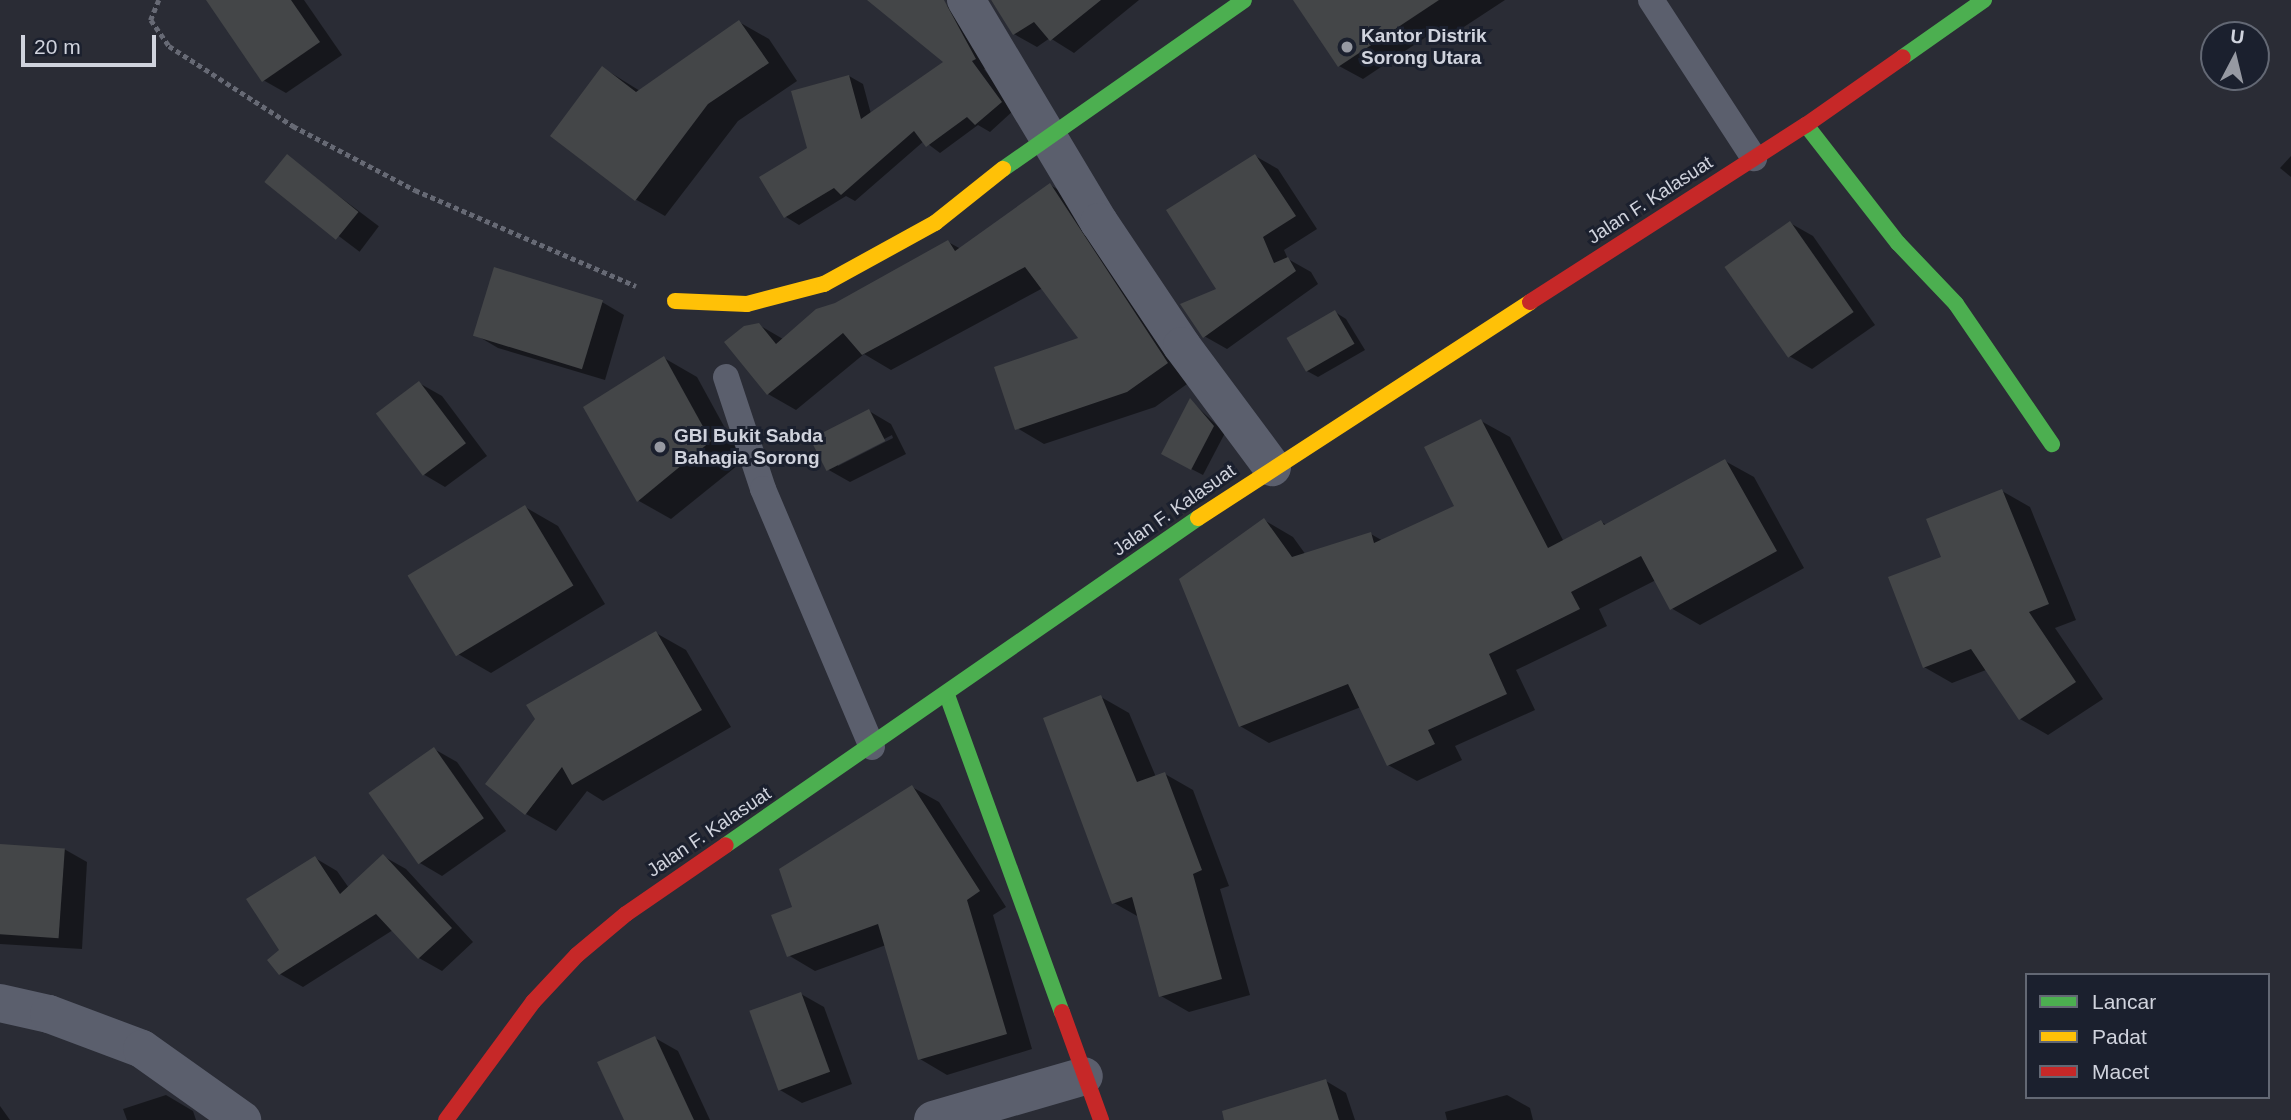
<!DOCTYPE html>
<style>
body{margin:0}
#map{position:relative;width:2291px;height:1120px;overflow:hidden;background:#2a2c35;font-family:Helvetica,sans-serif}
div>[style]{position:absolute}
.shadow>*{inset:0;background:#0007;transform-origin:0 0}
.building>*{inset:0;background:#444648;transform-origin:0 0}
.path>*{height:4.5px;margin-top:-2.25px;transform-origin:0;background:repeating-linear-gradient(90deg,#676a75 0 5px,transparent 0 8.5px)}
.lane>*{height:26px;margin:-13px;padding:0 13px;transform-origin:13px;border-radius:13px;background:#5b5f6d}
.street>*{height:38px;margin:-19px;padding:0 19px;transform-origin:19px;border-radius:19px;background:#5b5f6d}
.fast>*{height:16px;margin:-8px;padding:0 8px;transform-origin:8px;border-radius:8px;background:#4caf50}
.slow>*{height:16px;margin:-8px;padding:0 8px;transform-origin:8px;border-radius:8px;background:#ffc107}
.jam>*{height:16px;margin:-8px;padding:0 8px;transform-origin:8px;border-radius:8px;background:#c62828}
.dots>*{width:19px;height:19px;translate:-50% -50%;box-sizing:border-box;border:4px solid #1b202e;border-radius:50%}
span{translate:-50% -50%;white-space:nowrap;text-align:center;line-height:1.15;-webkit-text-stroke:6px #1b202e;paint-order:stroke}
.poi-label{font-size:19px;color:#d0d3dd;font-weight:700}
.left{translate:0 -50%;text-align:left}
.street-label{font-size:19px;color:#d0d3dd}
.legend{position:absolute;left:2025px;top:973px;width:245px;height:126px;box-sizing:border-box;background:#1b202e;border:2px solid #636874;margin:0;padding:9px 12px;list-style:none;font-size:21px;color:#d0d3dd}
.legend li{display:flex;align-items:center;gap:14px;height:35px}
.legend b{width:35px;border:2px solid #636874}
.north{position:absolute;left:2200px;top:21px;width:70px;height:70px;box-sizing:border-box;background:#1b202e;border:2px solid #636874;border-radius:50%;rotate:7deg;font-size:19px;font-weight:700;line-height:28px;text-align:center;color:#d0d3dd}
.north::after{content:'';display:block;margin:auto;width:24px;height:32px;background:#9699a2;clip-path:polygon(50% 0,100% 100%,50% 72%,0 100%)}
.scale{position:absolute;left:21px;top:35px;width:135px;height:32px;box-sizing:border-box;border:4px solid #d0d3dd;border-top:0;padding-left:9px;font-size:21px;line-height:24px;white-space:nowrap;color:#d0d3dd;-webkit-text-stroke:5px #1b202e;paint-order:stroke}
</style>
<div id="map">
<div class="shadow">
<i style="clip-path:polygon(208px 0,304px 0,342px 55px,286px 93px,263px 80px)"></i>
<i style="clip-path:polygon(921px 0,940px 0,959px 15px,988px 67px,984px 69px,1014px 110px,990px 132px,978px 125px,940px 153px,924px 141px,855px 201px,846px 196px,799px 225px,786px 217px,762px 177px,809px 149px,849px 76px,863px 84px,871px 114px,946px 62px)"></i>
<i style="clip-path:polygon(991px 0,1139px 0,1074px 53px,1050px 38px,1037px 47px,1014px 34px)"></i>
<i style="clip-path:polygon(1307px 0,1505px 0,1444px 40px,1432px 33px,1363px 79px,1339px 66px,1299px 5px)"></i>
<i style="clip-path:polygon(739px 22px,769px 39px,797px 81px,738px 121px,665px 216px,635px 199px,603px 68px,640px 91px)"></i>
<i style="clip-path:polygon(1255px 156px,1278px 169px,1317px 229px,1284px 250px,1288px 259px,1311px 272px,1318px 284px,1227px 349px,1204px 336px)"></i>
<i style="clip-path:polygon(2291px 156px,2291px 177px,2280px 168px)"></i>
<i style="left:287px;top:157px;width:115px;height:32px;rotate:37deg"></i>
<i style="clip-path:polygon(1050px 185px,1078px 201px,1194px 379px,1155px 407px,1044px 444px,1017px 428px,1080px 339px,1043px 288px,891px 370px,864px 354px,796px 410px,768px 394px,726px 343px,759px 325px,783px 339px,948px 242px,961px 249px)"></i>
<i style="clip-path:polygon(1790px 223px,1813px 236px,1875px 325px,1812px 369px,1789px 356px)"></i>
<i style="clip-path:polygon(602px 302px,624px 315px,605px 380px,498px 348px,476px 335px)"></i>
<i style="clip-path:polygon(1335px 312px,1346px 319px,1365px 350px,1318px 377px,1307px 371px)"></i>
<i style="clip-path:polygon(664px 358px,697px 377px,743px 461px,671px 519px,639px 501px)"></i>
<i style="clip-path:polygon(419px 383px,442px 396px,487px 456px,445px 487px,423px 474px)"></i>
<i style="clip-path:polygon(1191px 401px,1225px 433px,1203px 475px,1174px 460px)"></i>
<i style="clip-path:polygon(evenodd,869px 411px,891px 424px,906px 454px,850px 482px,827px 469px,869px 411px,892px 435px,893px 438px,838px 466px,838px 463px,892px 435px)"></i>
<i style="clip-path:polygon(1481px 421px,1510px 437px,1564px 542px,1601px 522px,1607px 525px,1725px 461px,1754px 477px,1804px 568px,1700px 625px,1671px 608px,1656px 580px,1599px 609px,1607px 626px,1516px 670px,1535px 710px,1455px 746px,1462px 760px,1417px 781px,1388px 765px,1361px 707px,1269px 743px,1240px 726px,1264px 520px,1293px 537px,1306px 555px,1371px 534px,1383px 541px,1457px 507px)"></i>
<i style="clip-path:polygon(2002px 491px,2030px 507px,2076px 620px,2055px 628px,2103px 699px,2048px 735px,2020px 719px,1986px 670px,1952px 683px,1924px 667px,1943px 558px)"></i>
<i style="clip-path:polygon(525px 507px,558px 526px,605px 604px,491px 673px,458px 654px)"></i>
<i style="clip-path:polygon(656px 633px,686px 650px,731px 727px,603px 801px,587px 791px,556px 831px,526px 814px)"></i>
<i style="clip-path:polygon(1101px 697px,1129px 713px,1156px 777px,1165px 774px,1193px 790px,1229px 886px,1220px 889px,1250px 995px,1189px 1012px,1161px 996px,1139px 917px,1114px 903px)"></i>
<i style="clip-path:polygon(434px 749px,457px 762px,506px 831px,442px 876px,420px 863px)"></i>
<i style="clip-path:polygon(912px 787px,939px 802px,1006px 907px,993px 915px,1032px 1049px,947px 1075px,920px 1059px,886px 945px,815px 971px,788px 955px,794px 908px)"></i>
<i style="clip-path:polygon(0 846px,64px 849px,87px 862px,82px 949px,0 944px)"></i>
<i style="clip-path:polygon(383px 856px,406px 869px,473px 942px,442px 971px,419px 958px,393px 930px,303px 987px,280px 974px,282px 950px,315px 858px,337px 871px,349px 888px)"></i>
<i style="clip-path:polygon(801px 994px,824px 1007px,852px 1084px,802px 1103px,780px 1090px)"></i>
<i style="clip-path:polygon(655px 1038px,678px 1051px,710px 1120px,626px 1120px)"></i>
<i style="clip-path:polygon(1326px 1081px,1346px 1093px,1355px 1120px,1273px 1120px)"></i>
<i style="clip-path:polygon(166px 1095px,193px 1111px,196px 1120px,127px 1120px,123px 1109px)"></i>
<i style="clip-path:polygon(1507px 1095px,1530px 1108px,1533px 1120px,1447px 1120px,1445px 1112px)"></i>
<i style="clip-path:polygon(0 1106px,10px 1120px,0 1120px)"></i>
</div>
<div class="building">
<i style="clip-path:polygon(206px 0,291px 0,320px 42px,262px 82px)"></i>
<i style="clip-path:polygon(867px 0,944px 0,976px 59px,972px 61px,1002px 102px,975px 125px,967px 117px,926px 147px,914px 131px,841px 195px,834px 188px,784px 218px,759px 177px,807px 148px,791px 91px,849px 75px,861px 119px,943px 62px)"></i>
<i style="clip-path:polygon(991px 0,1101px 0,1050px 41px,1034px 22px,1013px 35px)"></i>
<i style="clip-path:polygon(1293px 0,1439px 0,1338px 67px)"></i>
<i style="clip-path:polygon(739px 20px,769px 63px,708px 104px,635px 201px,550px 136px,602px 66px,636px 92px)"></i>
<i style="left:287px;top:154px;width:92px;height:36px;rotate:39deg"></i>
<i style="clip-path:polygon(1255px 154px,1296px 216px,1263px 237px,1274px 263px,1288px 257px,1296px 271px,1203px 338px,1180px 304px,1216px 289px,1166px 210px)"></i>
<i style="clip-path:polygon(1050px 183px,1168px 363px,1127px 392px,1015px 430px,994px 367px,1078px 338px,1025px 267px,862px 355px,843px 333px,767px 395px,724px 342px,744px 326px,759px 323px,776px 344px,816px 309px,835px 303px,948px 240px,955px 251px)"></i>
<i style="left:1790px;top:221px;width:111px;height:80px;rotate:55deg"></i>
<i style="left:494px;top:267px;width:114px;height:72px;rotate:17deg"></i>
<i style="left:1335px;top:310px;width:39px;height:56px;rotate:60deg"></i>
<i style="clip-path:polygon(664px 356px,711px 441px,637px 502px,583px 407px)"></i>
<i style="left:419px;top:381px;width:78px;height:54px;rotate:53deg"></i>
<i style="clip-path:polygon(1190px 398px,1214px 426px,1191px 470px,1161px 454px)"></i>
<i style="left:869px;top:409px;width:36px;height:66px;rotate:63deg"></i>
<i style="clip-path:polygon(1481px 419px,1548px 548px,1601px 520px,1604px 525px,1725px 459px,1777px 551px,1670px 610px,1641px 556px,1571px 592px,1580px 609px,1489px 654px,1507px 694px,1428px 730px,1435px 744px,1387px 766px,1348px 684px,1239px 727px,1179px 579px,1264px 518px,1292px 557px,1371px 532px,1374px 543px,1454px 506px,1424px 447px)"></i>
<i style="clip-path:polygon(2002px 489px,2049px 604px,2029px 612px,2076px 682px,2019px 720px,1971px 649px,1923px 668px,1888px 577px,1941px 557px,1926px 519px)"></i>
<i style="left:525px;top:505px;width:94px;height:137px;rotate:59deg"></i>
<i style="clip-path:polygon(656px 631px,702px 710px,572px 785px,562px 767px,525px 815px,485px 784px,535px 719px,526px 705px)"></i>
<i style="clip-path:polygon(1101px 695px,1137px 782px,1165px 772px,1202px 870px,1193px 874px,1222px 979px,1159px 997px,1132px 897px,1112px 904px,1043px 718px)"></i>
<i style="left:434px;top:747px;width:87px;height:80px;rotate:55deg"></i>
<i style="clip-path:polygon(912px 785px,980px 891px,967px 900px,1007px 1034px,918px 1060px,878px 924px,787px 957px,771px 915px,792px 907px,779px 869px)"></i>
<i style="left:0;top:844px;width:65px;height:90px;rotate:4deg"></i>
<i style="clip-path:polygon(383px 854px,452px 928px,418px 959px,376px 914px,279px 975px,267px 960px,279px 950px,246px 899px,315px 856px,340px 894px)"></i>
<i style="left:801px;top:992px;width:85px;height:55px;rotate:70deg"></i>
<i style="clip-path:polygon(655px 1036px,694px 1120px,624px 1120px,597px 1062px)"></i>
<i style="clip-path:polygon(1326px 1079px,1339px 1120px,1224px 1120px,1222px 1111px)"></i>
</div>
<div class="path">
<i style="left:159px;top:0;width:22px;rotate:112deg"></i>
<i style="left:151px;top:20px;width:32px;rotate:55deg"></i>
<i style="left:169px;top:46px;width:148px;rotate:32.8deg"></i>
<i style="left:293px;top:126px;width:138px;rotate:27.7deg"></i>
<i style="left:415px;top:190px;width:241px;rotate:23.5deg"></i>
</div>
<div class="lane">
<i style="left:1651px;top:0;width:189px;rotate:56.9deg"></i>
<i style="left:726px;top:377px;width:118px;rotate:71.7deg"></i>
<i style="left:763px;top:489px;width:280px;rotate:67.1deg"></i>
</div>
<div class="street">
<i style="left:966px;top:0;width:259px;rotate:59.1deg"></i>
<i style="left:1099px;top:222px;width:149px;rotate:56.2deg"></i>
<i style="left:1182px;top:346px;width:151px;rotate:53.4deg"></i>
<i style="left:0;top:1003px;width:50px;rotate:12.7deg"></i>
<i style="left:49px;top:1014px;width:99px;rotate:20.6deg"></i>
<i style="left:142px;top:1049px;width:123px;rotate:35.4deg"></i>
<i style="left:933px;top:1120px;width:157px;rotate:-16.2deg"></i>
</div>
<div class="fast">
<i style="left:1903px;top:57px;width:99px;rotate:-35.1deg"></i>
<i style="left:1806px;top:125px;width:150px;rotate:52.1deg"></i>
<i style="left:1898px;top:243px;width:84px;rotate:46.4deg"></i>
<i style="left:1956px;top:304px;width:170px;rotate:55.6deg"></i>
<i style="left:1003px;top:169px;width:294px;rotate:-35deg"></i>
<i style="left:947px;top:695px;width:337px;rotate:70.1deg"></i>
<i style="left:726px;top:845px;width:574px;rotate:-34.71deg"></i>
</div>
<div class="slow">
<i style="left:675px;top:301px;width:72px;rotate:2.4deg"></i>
<i style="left:747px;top:304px;width:80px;rotate:-14.6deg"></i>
<i style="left:824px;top:284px;width:127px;rotate:-28.8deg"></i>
<i style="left:935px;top:223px;width:87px;rotate:-38.5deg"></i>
<i style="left:1198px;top:518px;width:396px;rotate:-33deg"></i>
</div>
<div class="jam">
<i style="left:1530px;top:302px;width:328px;rotate:-32.7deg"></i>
<i style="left:1806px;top:125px;width:118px;rotate:-35deg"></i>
<i style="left:1062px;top:1012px;width:115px;rotate:70.1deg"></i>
<i style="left:446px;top:1120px;width:147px;rotate:-53.6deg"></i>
<i style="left:533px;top:1002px;width:64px;rotate:-46.9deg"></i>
<i style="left:577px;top:955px;width:64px;rotate:-39.9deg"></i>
<i style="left:626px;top:914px;width:121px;rotate:-34.6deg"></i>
</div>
<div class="dots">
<i style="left:1347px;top:47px;background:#9699a2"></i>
<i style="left:660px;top:447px;background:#9699a2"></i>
</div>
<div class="poi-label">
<span class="left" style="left:1361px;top:47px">Kantor Distrik<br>Sorong Utara</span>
<span class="left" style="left:674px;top:447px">GBI Bukit Sabda<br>Bahagia Sorong</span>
</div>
<div class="street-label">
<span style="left:1650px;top:200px;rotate:-33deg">Jalan F. Kalasuat</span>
<span style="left:1174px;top:510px;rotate:-35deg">Jalan F. Kalasuat</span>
<span style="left:709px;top:832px;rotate:-34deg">Jalan F. Kalasuat</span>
</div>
<ul class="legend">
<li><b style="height:9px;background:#4caf50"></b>Lancar</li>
<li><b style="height:9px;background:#ffc107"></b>Padat</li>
<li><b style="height:9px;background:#c62828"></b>Macet</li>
</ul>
<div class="north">U</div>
<div class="scale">20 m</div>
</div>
